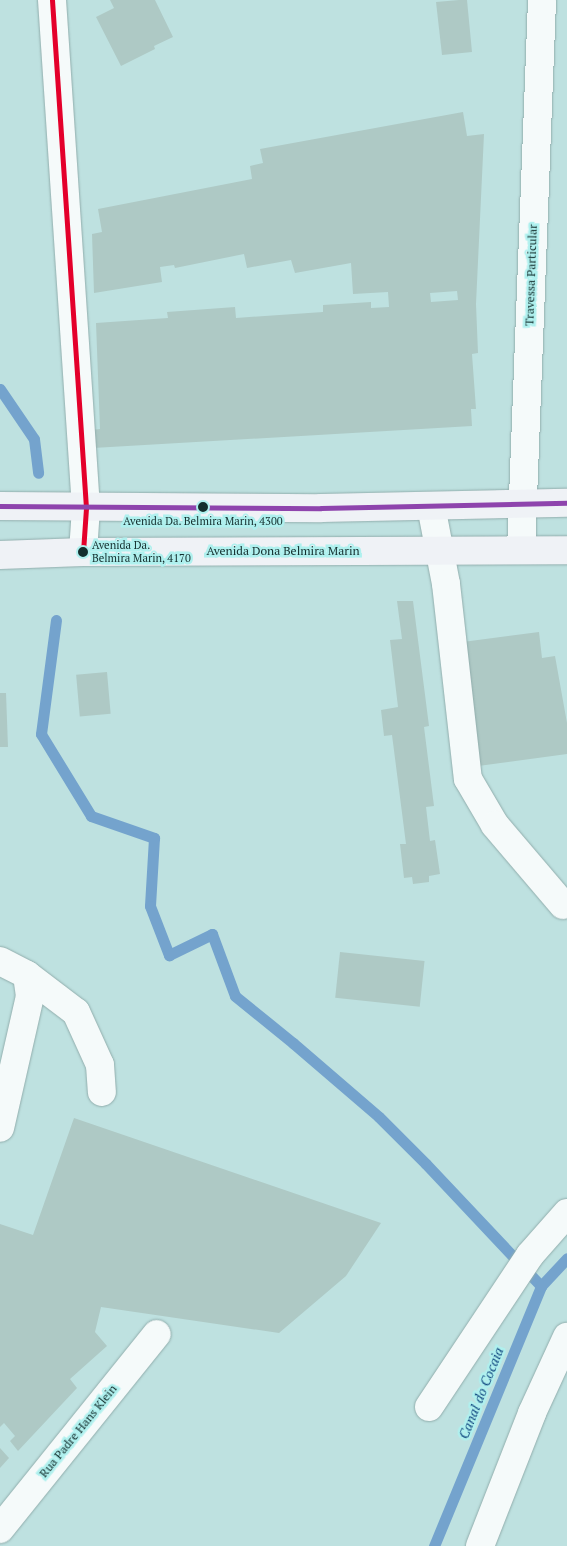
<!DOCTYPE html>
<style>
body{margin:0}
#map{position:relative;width:567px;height:1546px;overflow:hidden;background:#bee1e0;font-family:"PT Serif",serif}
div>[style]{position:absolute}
.stream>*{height:11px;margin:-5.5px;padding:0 5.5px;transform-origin:5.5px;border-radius:5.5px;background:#74a3cd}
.building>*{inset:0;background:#aec9c5;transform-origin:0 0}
.roads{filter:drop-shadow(0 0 1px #91adac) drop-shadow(0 0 1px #91adac)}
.minor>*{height:28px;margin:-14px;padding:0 14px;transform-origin:14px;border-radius:14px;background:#f5fafa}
.major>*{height:28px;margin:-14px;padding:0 14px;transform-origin:14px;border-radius:14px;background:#eff2f6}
.bus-1>*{height:5px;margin:-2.5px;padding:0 2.5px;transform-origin:2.5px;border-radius:2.5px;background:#e4002b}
.bus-2>*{height:5px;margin:-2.5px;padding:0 2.5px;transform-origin:2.5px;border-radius:2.5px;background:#8e44ad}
.dots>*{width:14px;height:14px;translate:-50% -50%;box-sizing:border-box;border:2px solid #aff0ee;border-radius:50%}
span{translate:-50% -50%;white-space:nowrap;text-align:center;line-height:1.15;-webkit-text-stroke:5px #aff0ee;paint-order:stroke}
.bus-label{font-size:11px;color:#132e2d}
.left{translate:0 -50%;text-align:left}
.street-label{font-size:12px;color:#132e2d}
.water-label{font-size:14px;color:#10477f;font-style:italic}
</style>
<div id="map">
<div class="stream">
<i style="left:0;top:389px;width:60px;rotate:55.8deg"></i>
<i style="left:34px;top:439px;width:34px;rotate:83deg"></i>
<i style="left:56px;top:620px;width:115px;rotate:97.5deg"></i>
<i style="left:41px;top:734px;width:96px;rotate:58.6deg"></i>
<i style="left:91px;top:816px;width:67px;rotate:19.2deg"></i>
<i style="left:154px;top:838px;width:68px;rotate:93.4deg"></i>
<i style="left:150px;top:906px;width:53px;rotate:68.8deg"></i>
<i style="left:169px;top:955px;width:48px;rotate:-26deg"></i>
<i style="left:212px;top:934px;width:66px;rotate:69.6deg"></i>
<i style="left:235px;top:996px;width:75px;rotate:39deg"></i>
<i style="left:293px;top:1043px;width:113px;rotate:40.7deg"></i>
<i style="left:379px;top:1117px;width:66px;rotate:45deg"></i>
<i style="left:426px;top:1164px;width:168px;rotate:46.7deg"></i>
<i style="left:434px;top:1546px;width:281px;rotate:-67.6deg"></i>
<i style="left:541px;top:1286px;width:38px;rotate:-47deg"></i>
</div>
<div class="building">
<i style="clip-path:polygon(110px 0,155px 0,173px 37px,154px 46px,155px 49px,121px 66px,96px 17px,114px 8px)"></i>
<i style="clip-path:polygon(459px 0,467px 0,472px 52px,442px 55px,436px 2px)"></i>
<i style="clip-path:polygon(evenodd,463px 112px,467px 136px,484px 134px,476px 304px,478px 353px,472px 354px,476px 409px,471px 409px,472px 426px,93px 448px,92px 430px,100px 429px,96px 323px,168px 318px,167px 312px,235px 307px,236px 318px,323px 312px,323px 305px,371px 302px,371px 308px,389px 307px,388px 292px,353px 294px,351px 263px,295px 273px,291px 260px,247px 268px,244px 254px,175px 268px,174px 265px,160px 267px,162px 282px,94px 293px,92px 234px,102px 232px,98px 209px,252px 179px,250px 166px,263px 163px,260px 149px,463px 112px,457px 291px,458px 300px,431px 302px,430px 293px,457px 291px)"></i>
<i style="clip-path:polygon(397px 601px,413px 601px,429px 726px,424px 727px,434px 806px,426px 807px,430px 841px,435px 840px,440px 874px,429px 876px,429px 882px,413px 884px,412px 877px,404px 878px,400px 844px,406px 844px,392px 735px,384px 736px,381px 710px,398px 707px,390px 640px,402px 639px)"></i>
<i style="clip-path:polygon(539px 632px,542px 658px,555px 656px,567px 723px,567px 754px,471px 767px,455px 643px)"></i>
<i style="left:107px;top:672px;width:42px;height:31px;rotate:85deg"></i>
<i style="clip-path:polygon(0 693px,6px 693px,8px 747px,0 747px)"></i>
<i style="left:340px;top:952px;width:85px;height:46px;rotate:6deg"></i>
<i style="clip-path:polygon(74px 1118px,381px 1223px,346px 1276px,279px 1333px,101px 1307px,95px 1332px,107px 1346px,70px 1379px,77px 1388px,18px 1451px,10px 1441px,15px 1436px,4px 1423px,0 1427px,0 1224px,33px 1235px)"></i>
<i style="clip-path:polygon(0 1448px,9px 1458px,0 1468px)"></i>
</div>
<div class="roads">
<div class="minor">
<i style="left:52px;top:0;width:509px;rotate:86.17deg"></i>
<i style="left:86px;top:508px;width:44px;rotate:93.9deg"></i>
<i style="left:431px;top:506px;width:79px;rotate:79.1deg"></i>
<i style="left:446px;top:584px;width:196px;rotate:83.6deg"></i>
<i style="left:468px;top:779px;width:53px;rotate:59.6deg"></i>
<i style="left:495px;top:825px;width:105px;rotate:49.6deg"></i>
<i style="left:521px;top:550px;width:550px;rotate:-87.81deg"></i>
<i style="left:0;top:961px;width:30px;rotate:27deg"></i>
<i style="left:27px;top:975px;width:21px;rotate:82deg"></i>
<i style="left:30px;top:996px;width:135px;rotate:102.8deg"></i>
<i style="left:27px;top:975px;width:61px;rotate:37.1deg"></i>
<i style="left:76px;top:1012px;width:58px;rotate:65.6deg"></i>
<i style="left:100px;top:1065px;width:27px;rotate:86deg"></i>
<i style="left:429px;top:1407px;width:182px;rotate:-56.4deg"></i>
<i style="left:530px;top:1255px;width:56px;rotate:-48.6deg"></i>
<i style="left:0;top:1529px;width:250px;rotate:-51.2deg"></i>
<i style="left:480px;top:1546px;width:143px;rotate:-68.6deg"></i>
<i style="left:532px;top:1413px;width:84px;rotate:-65.3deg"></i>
</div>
<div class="major">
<i style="left:0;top:506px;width:321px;rotate:0.4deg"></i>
<i style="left:321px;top:508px;width:246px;rotate:-1.2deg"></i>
<i style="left:0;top:555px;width:83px;rotate:-2.1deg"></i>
<i style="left:83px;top:552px;width:484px;rotate:-0.2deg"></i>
</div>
</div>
<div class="bus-1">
<i style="left:52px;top:0;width:509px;rotate:86.17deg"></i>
<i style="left:86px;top:508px;width:44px;rotate:93.9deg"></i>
</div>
<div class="bus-2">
<i style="left:0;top:506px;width:321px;rotate:0.4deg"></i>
<i style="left:321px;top:508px;width:246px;rotate:-1.2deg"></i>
</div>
<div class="dots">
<i style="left:203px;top:507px;background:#132e2d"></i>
<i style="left:83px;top:552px;background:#132e2d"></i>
</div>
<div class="bus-label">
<span style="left:203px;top:521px">Avenida Da. Belmira Marin, 4300</span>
<span class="left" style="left:92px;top:552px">Avenida Da.<br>Belmira Marin, 4170</span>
</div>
<div class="street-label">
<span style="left:531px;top:275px;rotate:-88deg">Travessa Particular</span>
<span style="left:283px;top:551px">Avenida Dona Belmira Marin</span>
<span style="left:78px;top:1431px;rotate:-51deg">Rua Padre Hans Klein</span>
</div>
<div class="water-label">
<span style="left:481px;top:1393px;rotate:-68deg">Canal do Cocaia</span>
</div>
</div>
